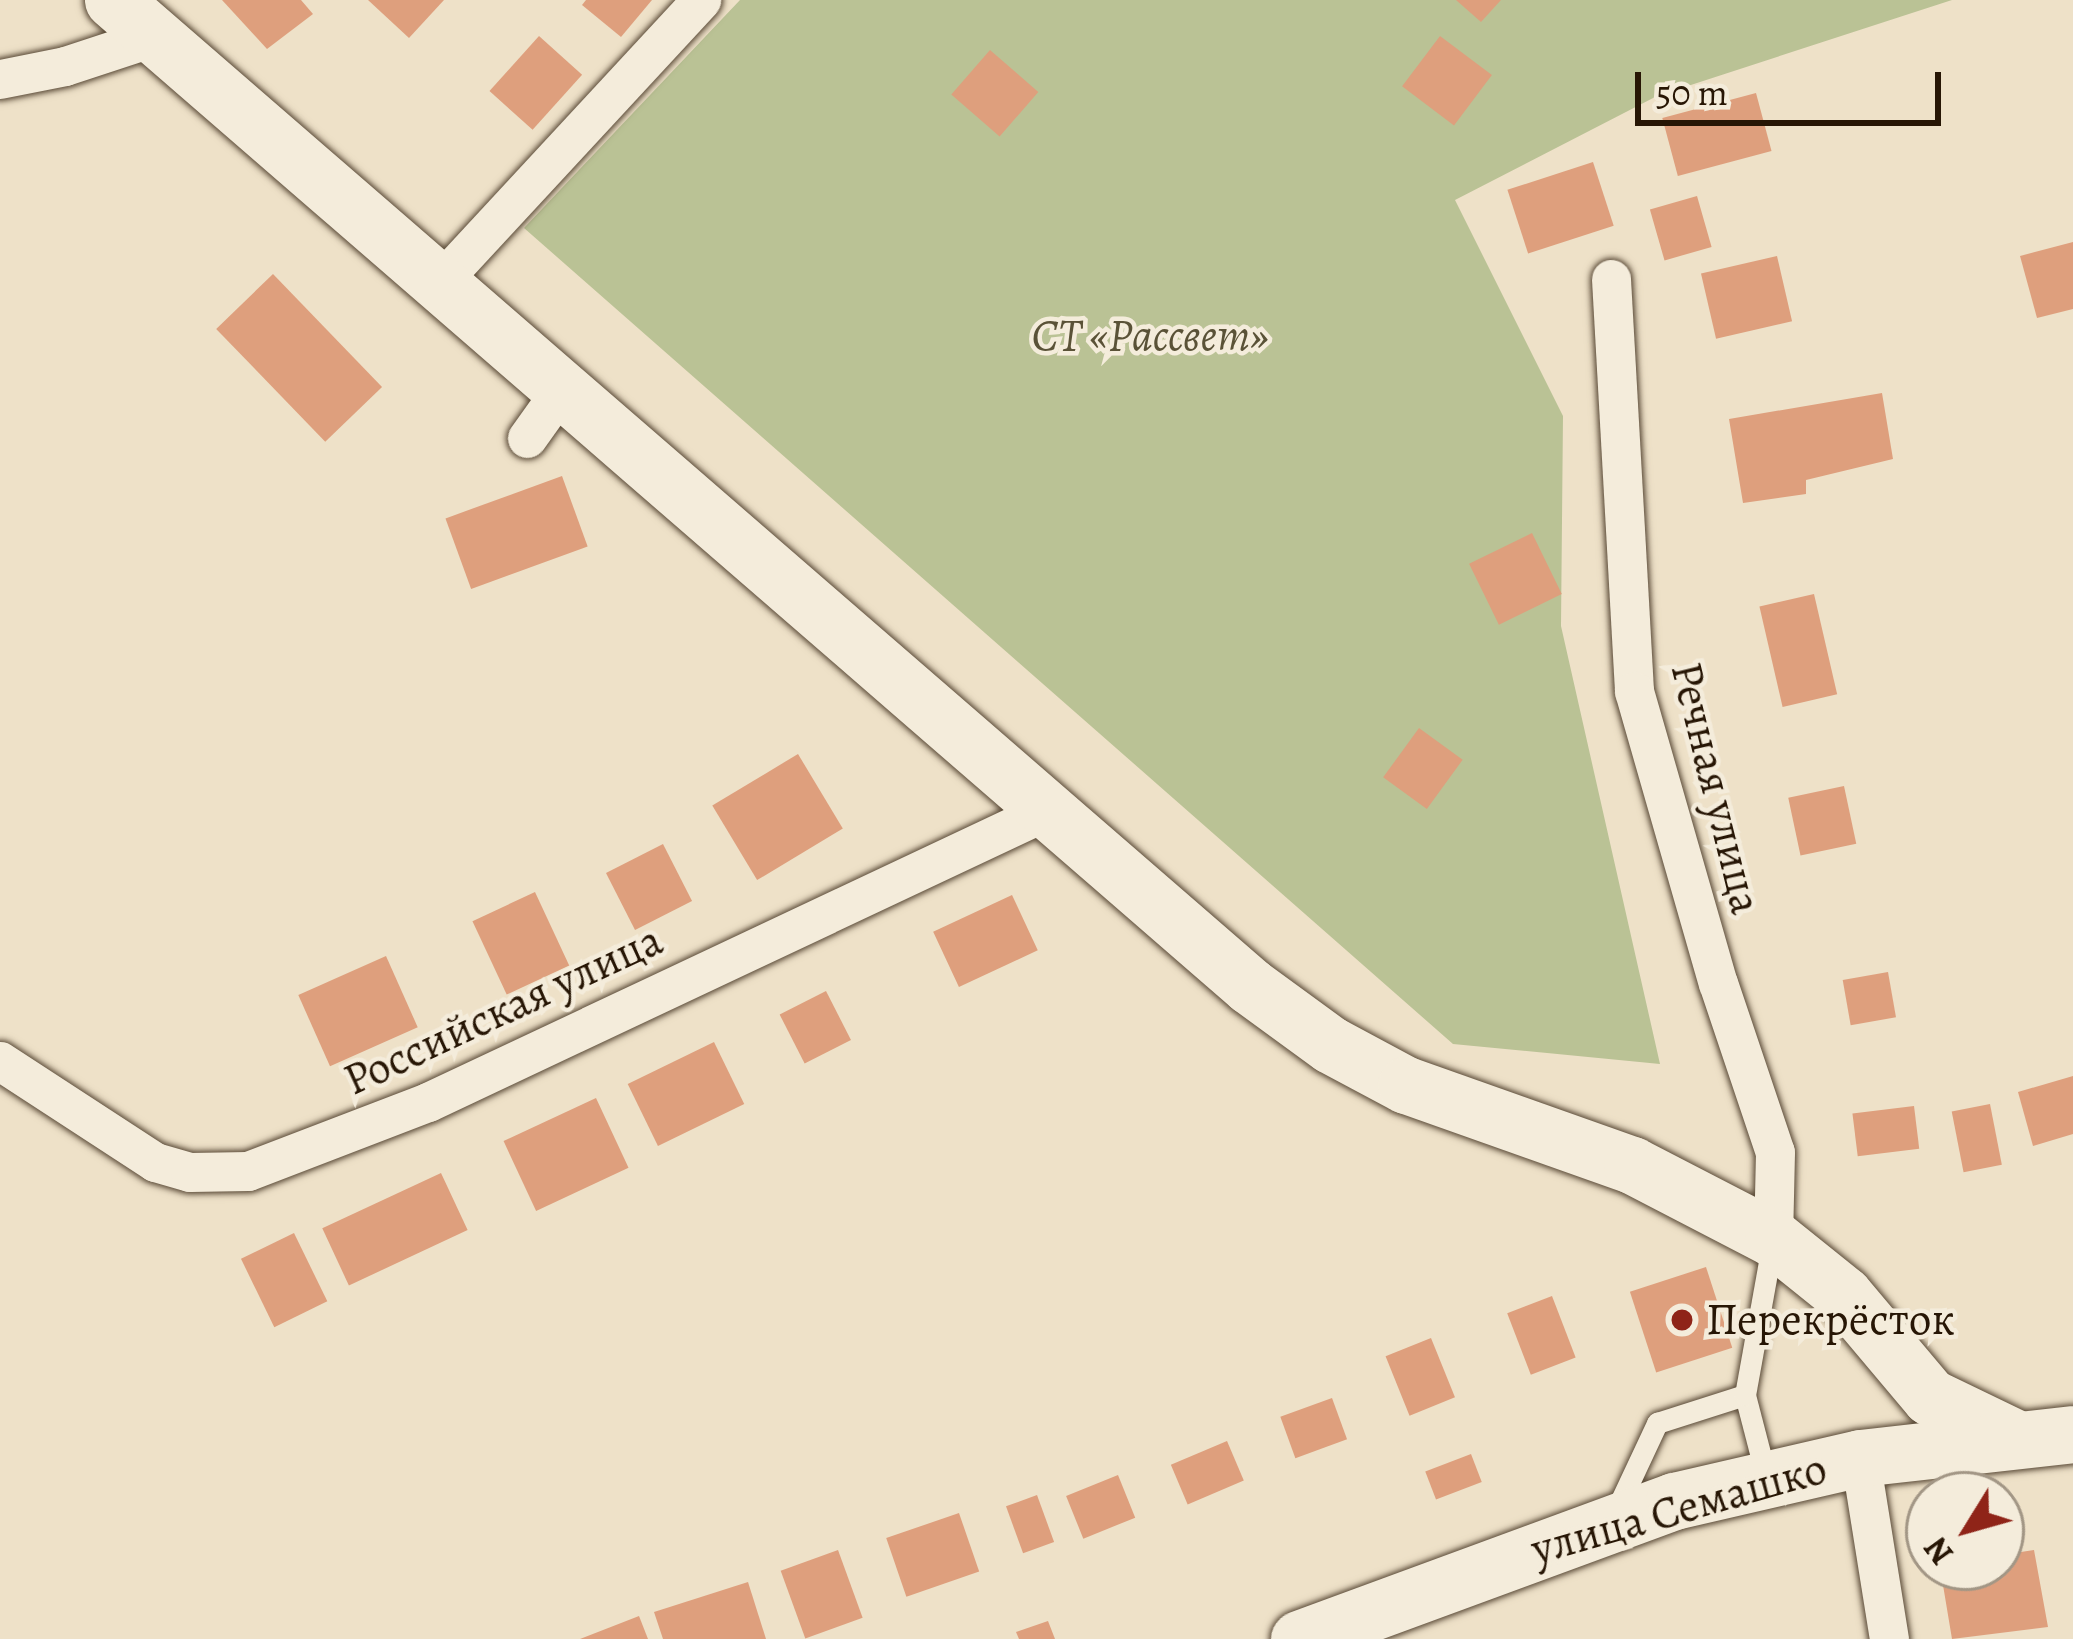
<!DOCTYPE html>
<meta charset="utf-8">
<style>
body{margin:0}
#map{position:relative;width:2073px;height:1639px;overflow:hidden;background:#eee1c8;font-family:Alegreya,serif}
div>[style]{position:absolute}
.green>*{inset:0;background:#bac295}
.building>*{inset:0;background:#de9f7d;transform-origin:0 0}
.roads{filter:drop-shadow(0 0 3px #594936) drop-shadow(0 0 3px #594936)}
.lane>*{height:21px;margin:-10.5px;padding:0 10.5px;transform-origin:10.5px;border-radius:10.5px;background:#f4ecdb}
.street>*{height:39px;margin:-19.5px;padding:0 19.5px;transform-origin:19.5px;border-radius:19.5px;background:#f4ecdb}
.secondary>*{height:57px;margin:-28.5px;padding:0 28.5px;transform-origin:28.5px;border-radius:28.5px;background:#f4ecdb}
.dots>*{width:33px;height:33px;translate:-50% -50%;box-sizing:border-box;border:6px solid #f4ecdb;border-radius:50%}
span{translate:-50% -50%;white-space:nowrap;text-align:center;line-height:1.15;-webkit-text-stroke:9px #f4ecdb;paint-order:stroke}
.park-label{font-size:45px;color:#5a5237;font-style:italic}
.street-label{font-size:45px;color:#271605}
.poi-label{font-size:45px;color:#271605}
.left{translate:0 -50%;text-align:left}
.north{position:absolute;left:1905px;top:1471px;width:120px;height:120px;box-sizing:border-box;background:#f4ecdb;border:3px solid #a29685;border-radius:50%;rotate:233deg;font-size:33px;font-weight:700;line-height:48px;text-align:center;color:#271605}
.north::after{content:'';display:block;margin:auto;width:42px;height:54px;background:#8f2418;clip-path:polygon(50% 0,100% 100%,50% 72%,0 100%)}
.scale{position:absolute;left:1635px;top:72px;width:306px;height:54px;box-sizing:border-box;border:6px solid #271605;border-top:0;padding-left:15px;font-size:36px;line-height:42px;white-space:nowrap;color:#271605;-webkit-text-stroke:9px #f4ecdb;paint-order:stroke}
</style>
<div id="map">
<div class="green">
<i style="clip-path:polygon(740px 0,1952px 0,1657px 96px,1455px 200px,1563px 416px,1561px 626px,1660px 1064px,1453px 1044px,524px 228px)"></i>
</div>
<div class="building">
<i style="clip-path:polygon(222px 0,301px 0,313px 14px,267px 49px)"></i>
<i style="clip-path:polygon(368px 0,444px 0,409px 38px)"></i>
<i style="clip-path:polygon(586px 0,652px 0,621px 37px,582px 5px)"></i>
<i style="clip-path:polygon(1456px 0,1501px 0,1481px 22px)"></i>
<i style="left:539px;top:36px;width:58px;height:74px;rotate:42deg"></i>
<i style="left:1440px;top:36px;width:65px;height:63px;rotate:37deg"></i>
<i style="left:990px;top:50px;width:64px;height:59px;rotate:41deg"></i>
<i style="left:1756px;top:93px;width:60px;height:97px;rotate:75deg"></i>
<i style="left:1593px;top:162px;width:67px;height:90px;rotate:72deg"></i>
<i style="left:1697px;top:196px;width:53px;height:49px;rotate:74deg"></i>
<i style="clip-path:polygon(2073px 242px,2073px 309px,2037px 318px,2020px 256px)"></i>
<i style="left:1777px;top:256px;width:67px;height:78px;rotate:77deg"></i>
<i style="left:273px;top:274px;width:157px;height:79px;rotate:46deg"></i>
<i style="clip-path:polygon(1882px 393px,1893px 459px,1806px 480px,1806px 494px,1743px 503px,1729px 419px)"></i>
<i style="left:562px;top:476px;width:75px;height:124px;rotate:70deg"></i>
<i style="left:1532px;top:533px;width:68px;height:70px;rotate:64deg"></i>
<i style="left:1814px;top:594px;width:103px;height:56px;rotate:77deg"></i>
<i style="left:1419px;top:728px;width:54px;height:61px;rotate:36deg"></i>
<i style="left:798px;top:754px;width:87px;height:100px;rotate:59deg"></i>
<i style="left:1844px;top:786px;width:59px;height:57px;rotate:78deg"></i>
<i style="left:663px;top:844px;width:64px;height:64px;rotate:63deg"></i>
<i style="left:535px;top:892px;width:81px;height:69px;rotate:65deg"></i>
<i style="left:1012px;top:895px;width:61px;height:87px;rotate:65deg"></i>
<i style="left:386px;top:956px;width:78px;height:96px;rotate:66deg"></i>
<i style="left:1888px;top:972px;width:46px;height:46px;rotate:80deg"></i>
<i style="left:826px;top:991px;width:55px;height:52px;rotate:63deg"></i>
<i style="left:714px;top:1042px;width:69px;height:96px;rotate:64deg"></i>
<i style="clip-path:polygon(2073px 1076px,2073px 1134px,2033px 1146px,2018px 1092px)"></i>
<i style="left:596px;top:1098px;width:77px;height:102px;rotate:65deg"></i>
<i style="left:1990px;top:1104px;width:62px;height:39px;rotate:79deg"></i>
<i style="left:1914px;top:1106px;width:43px;height:62px;rotate:83deg"></i>
<i style="left:441px;top:1173px;width:63px;height:131px;rotate:65deg"></i>
<i style="left:294px;top:1233px;width:76px;height:59px;rotate:64deg"></i>
<i style="left:1706px;top:1267px;width:85px;height:80px;rotate:72deg"></i>
<i style="left:1552px;top:1296px;width:66px;height:48px;rotate:69deg"></i>
<i style="left:1431px;top:1338px;width:64px;height:49px;rotate:68deg"></i>
<i style="left:1332px;top:1398px;width:44px;height:55px;rotate:70deg"></i>
<i style="left:1227px;top:1441px;width:43px;height:61px;rotate:67deg"></i>
<i style="left:1471px;top:1454px;width:30px;height:49px;rotate:69deg"></i>
<i style="left:1118px;top:1475px;width:46px;height:56px;rotate:68deg"></i>
<i style="left:1037px;top:1495px;width:50px;height:33px;rotate:70deg"></i>
<i style="left:959px;top:1513px;width:62px;height:77px;rotate:71deg"></i>
<i style="left:838px;top:1550px;width:72px;height:61px;rotate:70deg"></i>
<i style="clip-path:polygon(2034px 1550px,2048px 1627px,1952px 1639px,1940px 1567px,2001px 1567px,2001px 1555px)"></i>
<i style="clip-path:polygon(748px 1582px,766px 1639px,663px 1639px,654px 1612px)"></i>
<i style="clip-path:polygon(639px 1616px,648px 1639px,580px 1639px)"></i>
<i style="clip-path:polygon(1048px 1621px,1055px 1639px,1019px 1639px,1016px 1632px)"></i>
</div>
<div class="roads">
<div class="lane">
<i style="left:1745px;top:1395px;width:84px;rotate:75.5deg"></i>
<i style="left:1614px;top:1515px;width:102px;rotate:-64.9deg"></i>
<i style="left:1657px;top:1423px;width:92px;rotate:-17.7deg"></i>
<i style="left:1745px;top:1395px;width:152px;rotate:-79.8deg"></i>
</div>
<div class="street">
<i style="left:0;top:79px;width:66px;rotate:-11.3deg"></i>
<i style="left:65px;top:66px;width:96px;rotate:-18.2deg"></i>
<i style="left:1611px;top:279px;width:413px;rotate:86.8deg"></i>
<i style="left:1634px;top:691px;width:304px;rotate:74deg"></i>
<i style="left:1718px;top:983px;width:178px;rotate:71.4deg"></i>
<i style="left:1775px;top:1152px;width:86px;rotate:91.3deg"></i>
<i style="left:439px;top:283px;width:386px;rotate:-47.2deg"></i>
<i style="left:527px;top:438px;width:60px;rotate:-54.5deg"></i>
<i style="left:0;top:1061px;width:185px;rotate:33.1deg"></i>
<i style="left:155px;top:1162px;width:36px;rotate:16deg"></i>
<i style="left:190px;top:1172px;width:58px;rotate:-1deg"></i>
<i style="left:248px;top:1171px;width:193px;rotate:-21deg"></i>
<i style="left:428px;top:1102px;width:685px;rotate:-25.22deg"></i>
<i style="left:1860px;top:1458px;width:183px;rotate:80.9deg"></i>
</div>
<div class="secondary">
<i style="left:113px;top:0;width:1505px;rotate:40.93deg"></i>
<i style="left:1250px;top:986px;width:100px;rotate:36.1deg"></i>
<i style="left:1331px;top:1045px;width:85px;rotate:28.1deg"></i>
<i style="left:1406px;top:1085px;width:240px;rotate:19.5deg"></i>
<i style="left:1632px;top:1165px;width:159px;rotate:27.4deg"></i>
<i style="left:1773px;top:1238px;width:91px;rotate:38.8deg"></i>
<i style="left:1844px;top:1295px;width:133px;rotate:49.9deg"></i>
<i style="left:1930px;top:1397px;width:92px;rotate:25.7deg"></i>
<i style="left:1299px;top:1639px;width:400px;rotate:-20.2deg"></i>
<i style="left:1674px;top:1501px;width:191px;rotate:-13deg"></i>
<i style="left:1860px;top:1458px;width:214px;rotate:-6.4deg"></i>
</div>
</div>
<div class="dots">
<i style="left:1682px;top:1320px;background:#8f2418"></i>
</div>
<div class="park-label">
<span style="left:1150px;top:336px">СТ «Рассвет»</span>
</div>
<div class="street-label">
<span style="left:1716px;top:788px;rotate:76deg">Речная улица</span>
<span style="left:503px;top:1010px;rotate:-25deg">Российская улица</span>
<span style="left:1679px;top:1509px;rotate:-16deg">улица Семашко</span>
</div>
<div class="poi-label">
<span class="left" style="left:1706px;top:1320px">Перекрёсток</span>
</div>
<div class="north">N</div>
<div class="scale">50 m</div>
</div>
